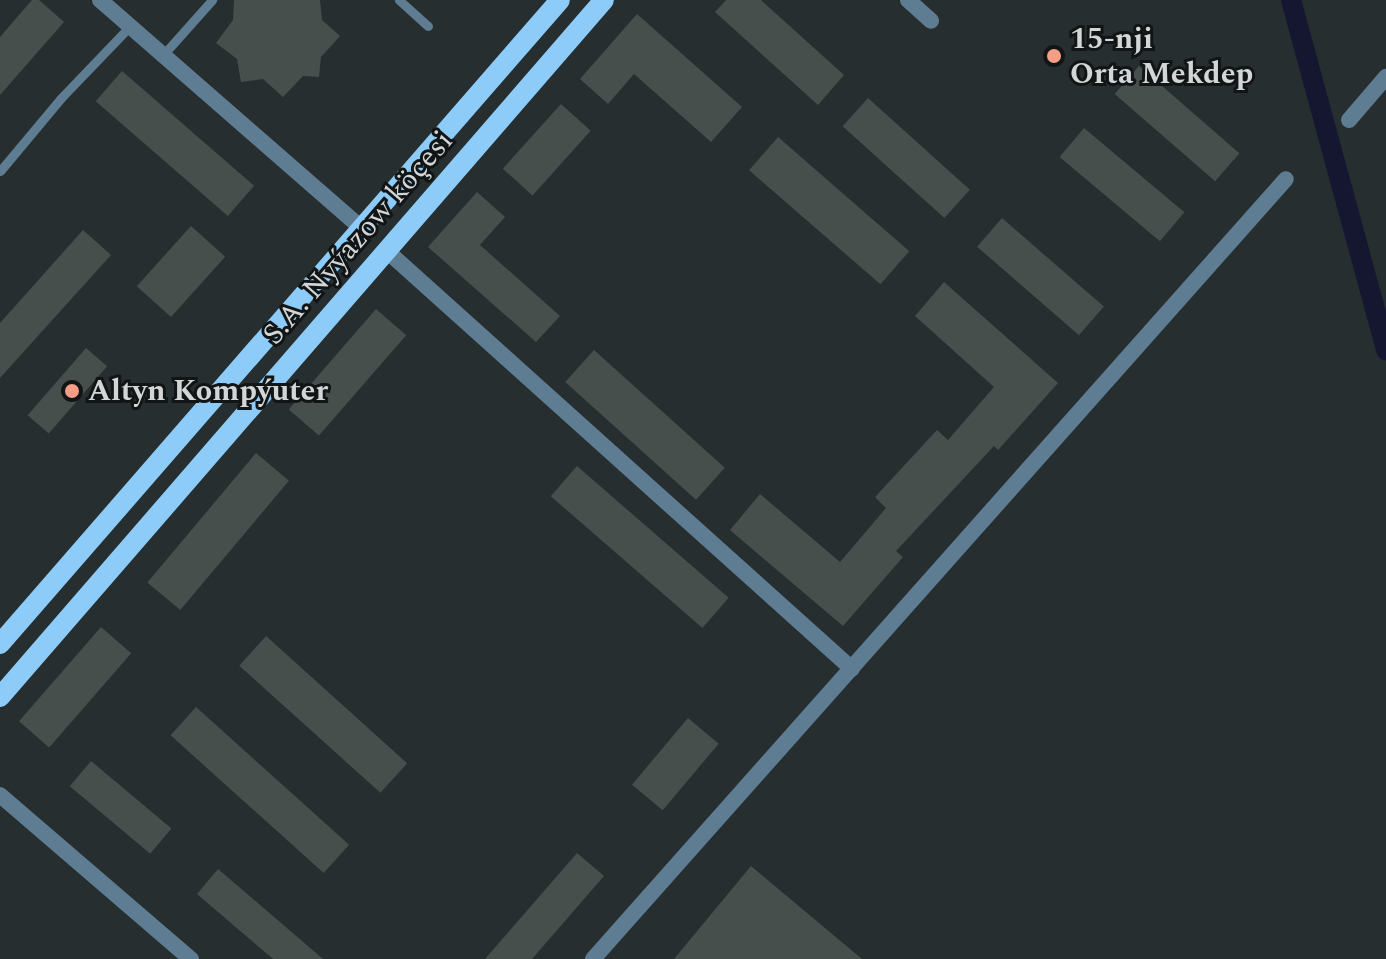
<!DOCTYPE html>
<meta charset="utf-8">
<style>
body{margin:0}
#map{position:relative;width:1386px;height:959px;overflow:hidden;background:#262e2f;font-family:Spectral,serif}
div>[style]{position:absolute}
.canal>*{height:20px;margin:-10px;padding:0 10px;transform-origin:10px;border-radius:10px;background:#14172f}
.building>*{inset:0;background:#474f4c;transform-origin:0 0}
.service>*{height:9px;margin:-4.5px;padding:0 4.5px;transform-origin:4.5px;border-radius:4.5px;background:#5e7c92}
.minor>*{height:16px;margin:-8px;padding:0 8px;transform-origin:8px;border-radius:8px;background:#5e7c92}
.primary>*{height:20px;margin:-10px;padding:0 10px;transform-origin:10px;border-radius:10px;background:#8dccf9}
.dots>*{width:22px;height:22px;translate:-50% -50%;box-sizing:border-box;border:4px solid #121516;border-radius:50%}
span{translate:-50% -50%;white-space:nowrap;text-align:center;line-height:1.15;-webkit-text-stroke:6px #121516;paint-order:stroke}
.poi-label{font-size:30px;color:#d2d6d7;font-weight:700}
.left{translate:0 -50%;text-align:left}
.street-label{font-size:30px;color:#d2d6d7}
</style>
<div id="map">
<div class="canal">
<i style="left:1291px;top:0;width:363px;rotate:74.8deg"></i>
</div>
<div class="building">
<i style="clip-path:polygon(32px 0,39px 0,64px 22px,0 95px,0 37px)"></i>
<i style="clip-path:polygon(234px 0,320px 0,322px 20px,340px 36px,321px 57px,319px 77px,303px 76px,283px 97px,263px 79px,241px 82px,237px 59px,216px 43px,233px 20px)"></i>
<i style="clip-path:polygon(726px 0,761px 0,844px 75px,818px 105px,715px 12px)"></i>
<i style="clip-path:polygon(637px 14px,742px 107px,711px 142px,634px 74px,608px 104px,580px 79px)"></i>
<i style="left:1139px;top:66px;width:133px;height:37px;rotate:41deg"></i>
<i style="left:122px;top:71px;width:175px;height:40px;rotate:41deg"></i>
<i style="left:868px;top:98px;width:137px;height:38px;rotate:42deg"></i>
<i style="left:561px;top:104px;width:40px;height:87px;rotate:42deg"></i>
<i style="left:1084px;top:128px;width:131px;height:38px;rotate:40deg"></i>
<i style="left:778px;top:137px;width:174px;height:44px;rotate:41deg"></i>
<i style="clip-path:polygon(477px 192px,505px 217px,480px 245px,560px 316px,536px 342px,428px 247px)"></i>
<i style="left:1002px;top:218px;width:135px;height:38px;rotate:41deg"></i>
<i style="left:191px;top:226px;width:46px;height:81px;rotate:42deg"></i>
<i style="clip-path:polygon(83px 230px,111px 255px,0 378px,0 323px)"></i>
<i style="clip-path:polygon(944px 282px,1058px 383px,998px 450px,994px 446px,896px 551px,903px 557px,843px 626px,730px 530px,760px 494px,840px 562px,886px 508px,875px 497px,937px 430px,948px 440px,994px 387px,915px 316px)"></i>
<i style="left:376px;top:309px;width:40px;height:133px;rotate:41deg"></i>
<i style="left:86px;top:348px;width:28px;height:89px;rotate:41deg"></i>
<i style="left:594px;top:350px;width:176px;height:43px;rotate:42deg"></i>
<i style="left:256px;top:453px;width:43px;height:169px;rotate:40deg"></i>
<i style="left:577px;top:466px;width:201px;height:40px;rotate:41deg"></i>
<i style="left:101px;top:627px;width:40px;height:125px;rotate:41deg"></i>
<i style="left:266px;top:636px;width:190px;height:40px;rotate:42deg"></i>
<i style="left:196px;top:707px;width:206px;height:38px;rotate:42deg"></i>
<i style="left:688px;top:718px;width:40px;height:87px;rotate:40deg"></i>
<i style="left:91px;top:761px;width:105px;height:33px;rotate:40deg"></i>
<i style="clip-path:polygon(577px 853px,604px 876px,532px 959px,485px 959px)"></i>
<i style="clip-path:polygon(751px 866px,862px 959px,674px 959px)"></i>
<i style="clip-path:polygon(218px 869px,323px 959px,273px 959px,197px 894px)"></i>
</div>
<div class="service">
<i style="left:399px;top:0;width:39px;rotate:42deg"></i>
<i style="left:163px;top:55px;width:74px;rotate:-48.3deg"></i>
<i style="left:0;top:171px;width:95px;rotate:-50.1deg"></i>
<i style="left:61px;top:98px;width:100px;rotate:-46.2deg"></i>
</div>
<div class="minor">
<i style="left:100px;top:0;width:347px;rotate:41.1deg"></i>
<i style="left:908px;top:0;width:31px;rotate:42deg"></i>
<i style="left:1349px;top:120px;width:57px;rotate:-49.3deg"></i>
<i style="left:387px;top:251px;width:625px;rotate:41.95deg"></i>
<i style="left:0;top:795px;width:252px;rotate:40.7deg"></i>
<i style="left:593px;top:959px;width:1043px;rotate:-48.38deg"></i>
</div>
<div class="primary">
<i style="left:0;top:644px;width:853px;rotate:-48.99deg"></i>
<i style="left:0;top:697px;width:922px;rotate:-49.09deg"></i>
</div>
<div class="dots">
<i style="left:1054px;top:56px;background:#f49e88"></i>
<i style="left:72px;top:391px;background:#f49e88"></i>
</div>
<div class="poi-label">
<span class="left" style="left:1070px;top:56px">15-nji<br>Orta Mekdep</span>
<span class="left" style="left:88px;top:391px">Altyn Kompýuter</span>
</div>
<div class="street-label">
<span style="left:358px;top:238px;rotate:-49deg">S.A. Nyýazow köçesi</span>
</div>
</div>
